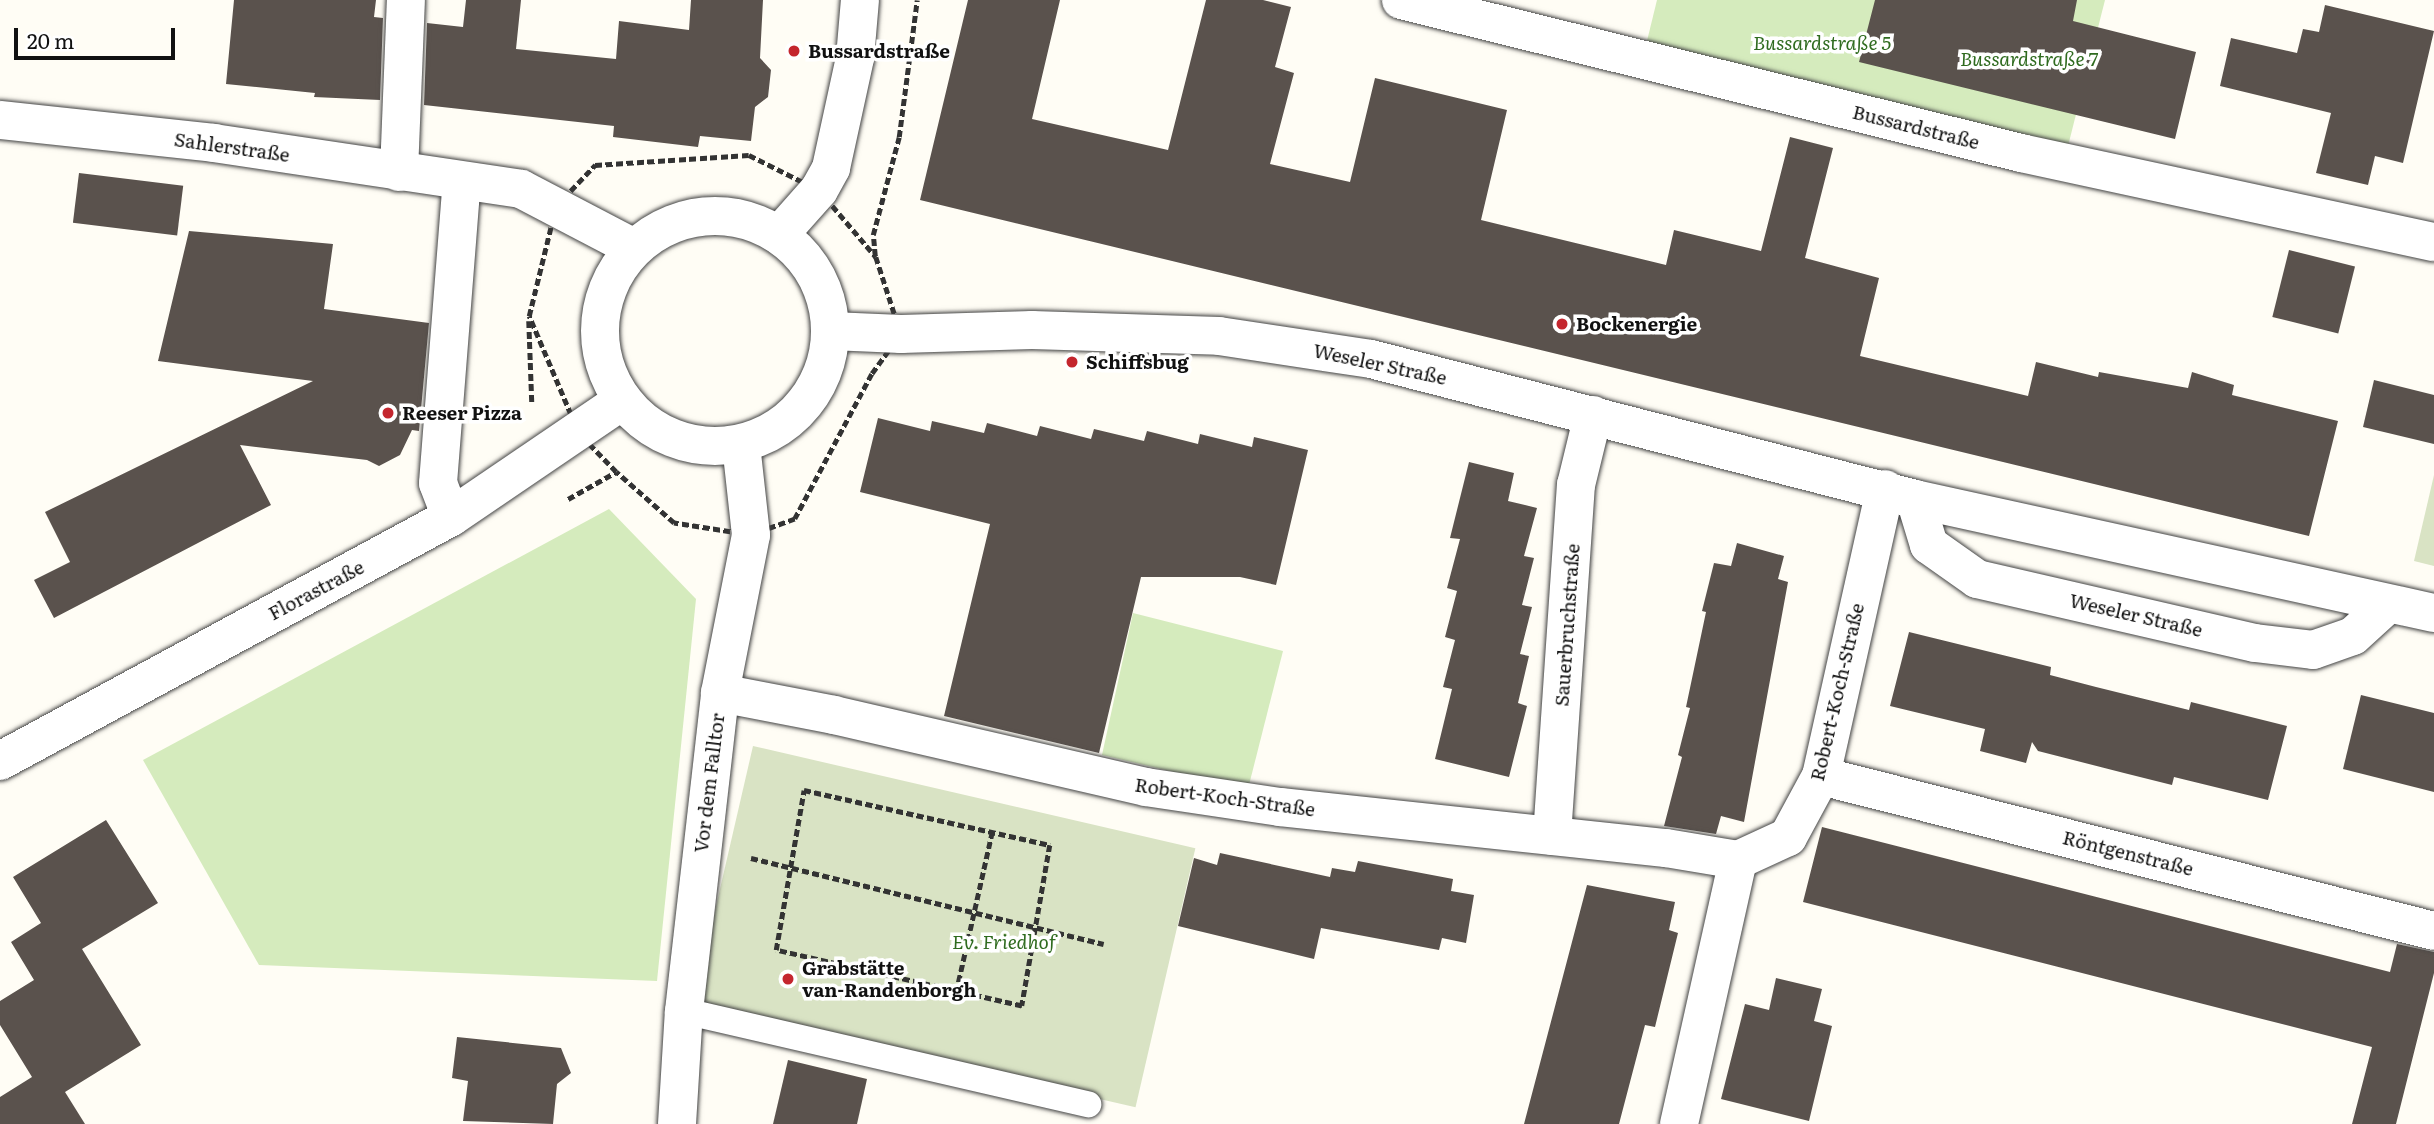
<!DOCTYPE html>
<meta charset="utf-8">
<style>
body{margin:0}
#map{position:relative;width:2434px;height:1124px;overflow:hidden;background:#fffdf5;font-family:Literata,serif}
div>[style]{position:absolute}
.green>*{inset:0;background:#d5ebbd}
.cemetery>*{inset:0;background:#d9e3c4;transform-origin:0 0}
.building>*{inset:0;background:#5a524d;transform-origin:0 0}
.path>*{height:4.5px;margin-top:-2.25px;transform-origin:0;background:repeating-linear-gradient(90deg,#333 0 7px,transparent 0 10.5px)}
.roads{filter:drop-shadow(0 0 2px #444) drop-shadow(0 0 2px #444)}
.lane>*{height:26px;margin:-13px;padding:0 13px;transform-origin:13px;border-radius:13px;background:#fff}
.street>*{height:38px;margin:-19px;padding:0 19px;transform-origin:19px;border-radius:19px;background:#fff}
.street>.ring{margin:-19px;padding:0;box-sizing:content-box;background:none;border:38px solid #fff;border-radius:50%}
.dots>*{width:19px;height:19px;translate:-50% -50%;box-sizing:border-box;border:4px solid #fff;border-radius:50%}
span{translate:-50% -50%;white-space:nowrap;text-align:center;line-height:1.15;-webkit-text-stroke:7px #fff;paint-order:stroke}
.park-label{font-size:19px;color:#2f6b1f;font-style:italic}
.poi-label{font-size:19px;color:#111;font-weight:700}
.left{translate:0 -50%;text-align:left}
.street-label{font-size:19px;color:#111}
.scale{position:absolute;left:14px;top:28px;width:161px;height:32px;box-sizing:border-box;border:4px solid #111;border-top:0;padding-left:9px;font-size:21px;line-height:24px;white-space:nowrap;color:#111;-webkit-text-stroke:5px #fff;paint-order:stroke}
</style>
<div id="map">
<div class="green">
<i style="clip-path:polygon(1657px 0,2105px 0,2068px 146px,1646px 45px)"></i>
<i style="clip-path:polygon(609px 509px,696px 599px,657px 981px,259px 965px,143px 760px)"></i>
<i style="clip-path:polygon(1133px 613px,1283px 651px,1249px 785px,1212px 781px,1102px 755px)"></i>
</div>
<div class="cemetery">
<i style="clip-path:polygon(2434px 475px,2434px 566px,2414px 561px)"></i>
<i style="left:753px;top:746px;width:454px;height:266px;rotate:13deg"></i>
</div>
<div class="building">
<i style="clip-path:polygon(234px 0,376px 0,374px 17px,383px 18px,380px 100px,314px 97px,315px 93px,226px 84px)"></i>
<i style="clip-path:polygon(466px 0,521px 0,516px 49px,616px 59px,619px 21px,689px 30px,691px 0,763px 0,760px 58px,771px 70px,768px 97px,755px 107px,751px 141px,700px 136px,698px 147px,613px 137px,614px 126px,424px 105px,427px 23px,463px 27px)"></i>
<i style="clip-path:polygon(968px 0,1060px 0,1032px 119px,1168px 150px,1206px 0,1263px 0,1291px 7px,1275px 67px,1294px 73px,1270px 164px,1350px 182px,1375px 78px,1507px 110px,1481px 220px,1666px 265px,1674px 230px,1761px 251px,1790px 137px,1833px 148px,1805px 258px,1879px 278px,1860px 356px,2028px 396px,2036px 362px,2098px 377px,2099px 372px,2188px 388px,2192px 372px,2234px 385px,2232px 395px,2338px 421px,2309px 536px,920px 200px)"></i>
<i style="clip-path:polygon(1875px 0,2077px 0,2073px 21px,2196px 52px,2175px 139px,1859px 62px)"></i>
<i style="clip-path:polygon(2325px 5px,2434px 31px,2403px 163px,2375px 156px,2368px 185px,2316px 173px,2331px 113px,2220px 86px,2231px 38px,2297px 53px,2303px 29px,2319px 32px)"></i>
<i style="left:79px;top:173px;width:105px;height:50px;rotate:7deg"></i>
<i style="clip-path:polygon(189px 231px,333px 244px,324px 309px,429px 323px,419px 431px,412px 430px,400px 455px,379px 466px,367px 460px,240px 445px,271px 505px,54px 618px,34px 580px,70px 562px,45px 512px,313px 381px,158px 361px)"></i>
<i style="left:2289px;top:250px;width:68px;height:69px;rotate:14deg"></i>
<i style="clip-path:polygon(2374px 380px,2434px 395px,2434px 444px,2363px 427px)"></i>
<i style="clip-path:polygon(878px 418px,930px 431px,932px 421px,984px 433px,987px 423px,1037px 436px,1040px 426px,1091px 439px,1094px 429px,1144px 441px,1147px 431px,1198px 444px,1200px 434px,1252px 447px,1254px 437px,1308px 450px,1276px 585px,1240px 577px,1141px 577px,1099px 753px,944px 716px,990px 524px,860px 492px)"></i>
<i style="clip-path:polygon(1469px 462px,1514px 473px,1508px 501px,1537px 508px,1524px 556px,1534px 558px,1522px 605px,1532px 607px,1520px 654px,1529px 656px,1518px 703px,1527px 706px,1509px 777px,1435px 759px,1452px 689px,1443px 687px,1455px 640px,1445px 637px,1457px 591px,1447px 588px,1460px 539px,1450px 538px)"></i>
<i style="clip-path:polygon(1737px 543px,1784px 556px,1778px 579px,1788px 582px,1744px 822px,1721px 816px,1716px 834px,1664px 826px,1682px 757px,1678px 755px,1690px 708px,1686px 707px,1706px 612px,1702px 611px,1714px 563px,1731px 566px)"></i>
<i style="clip-path:polygon(1909px 632px,2051px 667px,2050px 675px,2096px 687px,2189px 710px,2191px 702px,2287px 726px,2268px 800px,2174px 777px,2172px 785px,2124px 773px,2038px 751px,2032px 742px,2026px 763px,1980px 751px,1985px 729px,1890px 706px)"></i>
<i style="clip-path:polygon(2361px 695px,2434px 713px,2434px 792px,2343px 769px)"></i>
<i style="clip-path:polygon(106px 820px,158px 903px,82px 949px,141px 1045px,65px 1092px,85px 1124px,0 1124px,0 1097px,32px 1077px,0 1025px,0 1001px,34px 980px,11px 942px,41px 923px,13px 877px)"></i>
<i style="clip-path:polygon(1822px 827px,2390px 972px,2397px 944px,2434px 952px,2434px 973px,2396px 1124px,2352px 1124px,2372px 1047px,1803px 902px)"></i>
<i style="clip-path:polygon(1220px 853px,1330px 877px,1332px 868px,1355px 872px,1358px 861px,1453px 879px,1451px 891px,1474px 895px,1466px 943px,1442px 938px,1439px 950px,1321px 928px,1314px 959px,1178px 926px,1194px 858px,1217px 865px)"></i>
<i style="clip-path:polygon(1587px 885px,1675px 902px,1669px 930px,1678px 933px,1655px 1027px,1645px 1025px,1619px 1124px,1524px 1124px)"></i>
<i style="clip-path:polygon(1776px 978px,1822px 989px,1814px 1021px,1832px 1026px,1809px 1121px,1721px 1099px,1745px 1004px,1769px 1010px)"></i>
<i style="clip-path:polygon(457px 1037px,561px 1048px,571px 1073px,557px 1084px,553px 1124px,463px 1121px,468px 1081px,452px 1078px)"></i>
<i style="clip-path:polygon(788px 1060px,867px 1079px,857px 1124px,773px 1124px)"></i>
</div>
<div class="path">
<i style="left:749px;top:155px;width:78px;rotate:26.6deg"></i>
<i style="left:819px;top:190px;width:88px;rotate:49.6deg"></i>
<i style="left:876px;top:257px;width:81px;rotate:72deg"></i>
<i style="left:901px;top:334px;width:49px;rotate:125.9deg"></i>
<i style="left:872px;top:374px;width:164px;rotate:118deg"></i>
<i style="left:795px;top:519px;width:47px;rotate:160deg"></i>
<i style="left:751px;top:535px;width:78px;rotate:-171.1deg"></i>
<i style="left:674px;top:523px;width:77px;rotate:-138.7deg"></i>
<i style="left:616px;top:472px;width:53px;rotate:-134.2deg"></i>
<i style="left:579px;top:434px;width:128px;rotate:-113deg"></i>
<i style="left:529px;top:316px;width:113px;rotate:-76.2deg"></i>
<i style="left:556px;top:206px;width:57px;rotate:-46.4deg"></i>
<i style="left:595px;top:165px;width:154px;rotate:-3.7deg"></i>
<i style="left:875px;top:256px;width:21px;rotate:-95deg"></i>
<i style="left:873px;top:235px;width:101px;rotate:-75.1deg"></i>
<i style="left:899px;top:137px;width:138px;rotate:-82.5deg"></i>
<i style="left:529px;top:321px;width:82px;rotate:87.9deg"></i>
<i style="left:568px;top:499px;width:55px;rotate:-29.4deg"></i>
<i style="left:804px;top:790px;width:252px;rotate:12.6deg"></i>
<i style="left:1050px;top:845px;width:163px;rotate:99.9deg"></i>
<i style="left:1022px;top:1006px;width:252px;rotate:-167.2deg"></i>
<i style="left:776px;top:950px;width:162px;rotate:-80.1deg"></i>
<i style="left:751px;top:858px;width:363px;rotate:13.7deg"></i>
<i style="left:956px;top:992px;width:164px;rotate:-77.3deg"></i>
</div>
<div class="roads">
<div class="lane">
<i style="left:684px;top:1011px;width:415px;rotate:13deg"></i>
</div>
<div class="street">
<i style="left:1401px;top:0;width:639px;rotate:13.86deg"></i>
<i style="left:2021px;top:153px;width:422px;rotate:12.2deg"></i>
<i style="left:0;top:120px;width:215px;rotate:6.1deg"></i>
<i style="left:214px;top:143px;width:310px;rotate:8.5deg"></i>
<i style="left:521px;top:189px;width:127px;rotate:27.6deg"></i>
<i style="left:399px;top:172px;width:172px;rotate:-87.7deg"></i>
<i class="ring" style="left:600px;top:216px;width:192px;height:192px"></i>
<i style="left:779px;top:235px;width:60px;rotate:-48.4deg"></i>
<i style="left:819px;top:190px;width:25px;rotate:-61deg"></i>
<i style="left:831px;top:168px;width:113px;rotate:-77.7deg"></i>
<i style="left:855px;top:58px;width:58px;rotate:-85.1deg"></i>
<i style="left:831px;top:331px;width:70px;rotate:2.5deg"></i>
<i style="left:901px;top:334px;width:131px;rotate:-1.7deg"></i>
<i style="left:1032px;top:330px;width:187px;rotate:1.8deg"></i>
<i style="left:1219px;top:336px;width:154px;rotate:8.6deg"></i>
<i style="left:1371px;top:359px;width:562px;rotate:14.43deg"></i>
<i style="left:1915px;top:499px;width:531px;rotate:12.39deg"></i>
<i style="left:1915px;top:499px;width:48px;rotate:73.1deg"></i>
<i style="left:1929px;top:545px;width:59px;rotate:35.3deg"></i>
<i style="left:1977px;top:579px;width:285px;rotate:13deg"></i>
<i style="left:2255px;top:643px;width:58px;rotate:6.9deg"></i>
<i style="left:2313px;top:650px;width:42px;rotate:-19.3deg"></i>
<i style="left:2353px;top:636px;width:46px;rotate:-42.4deg"></i>
<i style="left:451px;top:517px;width:36px;rotate:-111deg"></i>
<i style="left:438px;top:483px;width:303px;rotate:-85.5deg"></i>
<i style="left:720px;top:693px;width:116px;rotate:10.9deg"></i>
<i style="left:834px;top:715px;width:320px;rotate:13deg"></i>
<i style="left:1146px;top:787px;width:135px;rotate:8.5deg"></i>
<i style="left:1280px;top:807px;width:388px;rotate:6.1deg"></i>
<i style="left:1666px;top:848px;width:73px;rotate:9.5deg"></i>
<i style="left:0;top:761px;width:513px;rotate:-28.41deg"></i>
<i style="left:451px;top:517px;width:207px;rotate:-34.2deg"></i>
<i style="left:1821px;top:776px;width:632px;rotate:14.19deg"></i>
<i style="left:1552px;top:836px;width:352px;rotate:-86.1deg"></i>
<i style="left:1576px;top:485px;width:72px;rotate:-76.3deg"></i>
<i style="left:677px;top:1124px;width:113px;rotate:-86.5deg"></i>
<i style="left:684px;top:1011px;width:320px;rotate:-83.5deg"></i>
<i style="left:720px;top:693px;width:161px;rotate:-78.9deg"></i>
<i style="left:751px;top:535px;width:92px;rotate:-96.3deg"></i>
<i style="left:1679px;top:1124px;width:271px;rotate:-77.4deg"></i>
<i style="left:1738px;top:860px;width:55px;rotate:-24.7deg"></i>
<i style="left:1788px;top:837px;width:69px;rotate:-61.6deg"></i>
<i style="left:1821px;top:776px;width:294px;rotate:-77.4deg"></i>
</div>
</div>
<div class="dots">
<i style="left:794px;top:51px;background:#c4262e"></i>
<i style="left:1562px;top:324px;background:#c4262e"></i>
<i style="left:1072px;top:362px;background:#c4262e"></i>
<i style="left:388px;top:413px;background:#c4262e"></i>
<i style="left:788px;top:979px;background:#c4262e"></i>
</div>
<div class="park-label">
<span style="left:1822px;top:43px">Bussardstraße 5</span>
<span style="left:2029px;top:59px">Bussardstraße 7</span>
<span style="left:1004px;top:942px">Ev. Friedhof</span>
</div>
<div class="poi-label">
<span class="left" style="left:808px;top:51px">Bussardstraße</span>
<span class="left" style="left:1576px;top:324px">Bockenergie</span>
<span class="left" style="left:1086px;top:362px">Schiffsbug</span>
<span class="left" style="left:402px;top:413px">Reeser Pizza</span>
<span class="left" style="left:802px;top:979px">Grabstätte<br>van-Randenborgh</span>
</div>
<div class="street-label">
<span style="left:1916px;top:127px;rotate:14deg">Bussardstraße</span>
<span style="left:232px;top:147px;rotate:8deg">Sahlerstraße</span>
<span style="left:1380px;top:364px;rotate:12deg">Weseler Straße</span>
<span style="left:316px;top:590px;rotate:-28deg">Florastraße</span>
<span style="left:2136px;top:615px;rotate:13deg">Weseler Straße</span>
<span style="left:1567px;top:625px;rotate:-86deg">Sauerbruchstraße</span>
<span style="left:1837px;top:692px;rotate:-77deg">Robert-Koch-Straße</span>
<span style="left:709px;top:783px;rotate:-83deg">Vor dem Falltor</span>
<span style="left:1225px;top:797px;rotate:8deg">Robert-Koch-Straße</span>
<span style="left:2128px;top:853px;rotate:14deg">Röntgenstraße</span>
</div>
<div class="scale">20 m</div>
</div>
